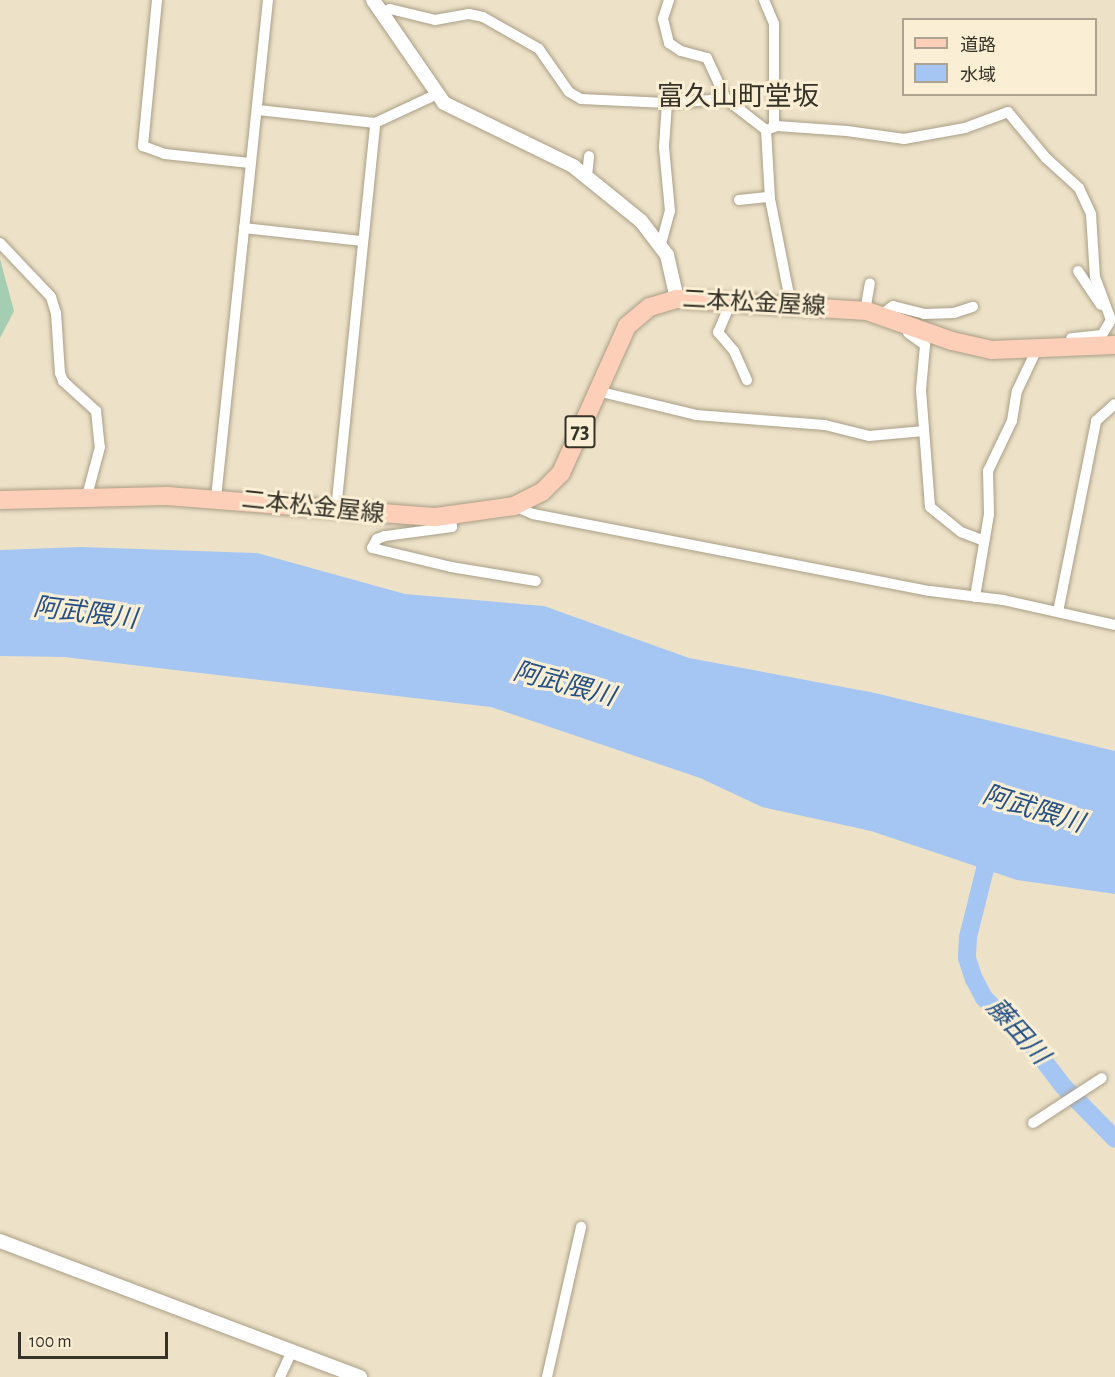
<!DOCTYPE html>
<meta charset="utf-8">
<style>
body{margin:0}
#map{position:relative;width:1115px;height:1377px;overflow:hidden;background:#ede2c8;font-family:"Alegreya Sans","Noto Sans JP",sans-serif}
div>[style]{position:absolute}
.green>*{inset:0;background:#a4cdb1}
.water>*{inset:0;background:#a5c6f2}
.river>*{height:18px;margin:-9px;padding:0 9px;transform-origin:9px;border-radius:9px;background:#a5c6f2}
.roads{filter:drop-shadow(0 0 2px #a99e86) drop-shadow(0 0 2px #a99e86)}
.minor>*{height:10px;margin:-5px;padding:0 5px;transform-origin:5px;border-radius:5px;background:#fff}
.tertiary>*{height:14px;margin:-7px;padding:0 7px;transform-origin:7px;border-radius:7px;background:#fff}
.primary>*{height:18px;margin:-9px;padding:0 9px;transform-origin:9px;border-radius:9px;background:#fecfb8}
span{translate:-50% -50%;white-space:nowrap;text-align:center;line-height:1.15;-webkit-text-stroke:6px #faefd5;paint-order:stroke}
.shield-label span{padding:2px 4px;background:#faefd5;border:2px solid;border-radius:4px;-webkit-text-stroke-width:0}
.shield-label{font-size:22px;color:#363228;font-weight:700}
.street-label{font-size:24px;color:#363228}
.water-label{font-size:26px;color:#255086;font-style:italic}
.quarter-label{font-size:27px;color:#363228}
.legend{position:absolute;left:902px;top:18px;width:195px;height:78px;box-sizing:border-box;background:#faefd5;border:2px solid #aca390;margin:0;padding:8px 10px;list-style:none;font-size:18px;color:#363228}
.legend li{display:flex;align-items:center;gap:12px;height:30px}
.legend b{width:30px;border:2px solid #aca390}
.scale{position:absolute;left:18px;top:1332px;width:150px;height:27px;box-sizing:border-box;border:3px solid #363228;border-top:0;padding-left:8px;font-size:18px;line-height:21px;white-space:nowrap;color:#363228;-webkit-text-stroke:4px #faefd5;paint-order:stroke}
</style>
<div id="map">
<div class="green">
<i style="clip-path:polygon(0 259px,14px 311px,0 338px)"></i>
</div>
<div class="water">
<i style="clip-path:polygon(81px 547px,257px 553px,405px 594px,544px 606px,689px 658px,875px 693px,1115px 751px,1115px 894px,1017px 880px,871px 831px,762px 807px,700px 778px,491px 707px,64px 657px,0 656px,0 550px)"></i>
</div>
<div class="river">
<i style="left:991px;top:845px;width:95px;rotate:104deg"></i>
<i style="left:968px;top:937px;width:21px;rotate:93deg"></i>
<i style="left:967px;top:958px;width:22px;rotate:72deg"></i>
<i style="left:974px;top:979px;width:21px;rotate:62deg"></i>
<i style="left:984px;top:998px;width:61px;rotate:43.7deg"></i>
<i style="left:1028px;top:1040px;width:58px;rotate:52.7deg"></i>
<i style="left:1063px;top:1086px;width:74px;rotate:45.5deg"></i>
</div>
<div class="roads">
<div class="minor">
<i style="left:157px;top:0;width:147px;rotate:95.5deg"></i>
<i style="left:143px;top:146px;width:23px;rotate:20deg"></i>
<i style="left:165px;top:154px;width:85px;rotate:6deg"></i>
<i style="left:669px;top:0;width:20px;rotate:108deg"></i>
<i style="left:663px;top:19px;width:25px;rotate:76deg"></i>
<i style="left:669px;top:43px;width:14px;rotate:34deg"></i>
<i style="left:681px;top:51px;width:27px;rotate:15deg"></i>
<i style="left:707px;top:58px;width:45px;rotate:65.1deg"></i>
<i style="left:726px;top:99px;width:51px;rotate:37.8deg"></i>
<i style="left:764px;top:0;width:26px;rotate:67deg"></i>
<i style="left:774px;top:24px;width:103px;rotate:90deg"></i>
<i style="left:381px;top:13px;width:10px;rotate:-24deg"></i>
<i style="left:390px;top:9px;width:46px;rotate:13.7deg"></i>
<i style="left:435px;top:20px;width:35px;rotate:-10deg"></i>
<i style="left:469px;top:14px;width:14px;rotate:12deg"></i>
<i style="left:483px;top:17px;width:64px;rotate:29.7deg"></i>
<i style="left:539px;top:49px;width:52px;rotate:55.1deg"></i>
<i style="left:569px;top:92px;width:14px;rotate:30deg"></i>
<i style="left:581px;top:99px;width:86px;rotate:2.7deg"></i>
<i style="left:667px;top:103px;width:59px;rotate:-3.9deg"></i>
<i style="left:258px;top:110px;width:118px;rotate:6.3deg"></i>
<i style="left:375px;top:123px;width:66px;rotate:-25deg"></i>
<i style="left:587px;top:176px;width:20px;rotate:-84deg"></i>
<i style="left:739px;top:200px;width:31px;rotate:-6deg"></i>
<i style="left:244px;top:228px;width:119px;rotate:6.3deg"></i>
<i style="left:0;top:243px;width:74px;rotate:46.6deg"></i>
<i style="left:51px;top:297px;width:17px;rotate:73deg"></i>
<i style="left:56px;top:313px;width:60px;rotate:86.2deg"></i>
<i style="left:60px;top:373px;width:9px;rotate:69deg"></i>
<i style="left:63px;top:381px;width:45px;rotate:42.3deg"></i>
<i style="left:96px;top:411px;width:36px;rotate:84deg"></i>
<i style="left:100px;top:447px;width:51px;rotate:104.9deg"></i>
<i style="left:661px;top:244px;width:34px;rotate:-75deg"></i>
<i style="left:670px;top:211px;width:64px;rotate:-95.4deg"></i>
<i style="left:664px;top:147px;width:44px;rotate:-86.1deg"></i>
<i style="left:1078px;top:271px;width:41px;rotate:55.9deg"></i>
<i style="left:731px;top:302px;width:33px;rotate:113deg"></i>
<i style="left:718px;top:332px;width:25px;rotate:50deg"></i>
<i style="left:734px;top:351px;width:32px;rotate:66deg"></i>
<i style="left:791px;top:305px;width:108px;rotate:-101.2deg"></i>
<i style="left:770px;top:199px;width:69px;rotate:-93.3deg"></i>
<i style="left:766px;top:130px;width:12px;rotate:-20deg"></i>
<i style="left:777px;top:126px;width:70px;rotate:4.1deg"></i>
<i style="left:847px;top:131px;width:58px;rotate:8deg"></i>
<i style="left:904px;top:139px;width:62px;rotate:-10.2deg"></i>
<i style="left:965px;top:128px;width:46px;rotate:-20.4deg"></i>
<i style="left:1008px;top:112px;width:60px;rotate:50.4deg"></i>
<i style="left:1046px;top:158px;width:45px;rotate:42.3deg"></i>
<i style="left:1079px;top:188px;width:29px;rotate:65deg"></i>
<i style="left:1091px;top:214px;width:63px;rotate:86.4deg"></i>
<i style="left:1095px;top:277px;width:46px;rotate:69.6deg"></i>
<i style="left:1111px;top:320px;width:17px;rotate:121deg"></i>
<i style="left:1102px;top:335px;width:31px;rotate:174deg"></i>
<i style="left:865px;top:311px;width:28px;rotate:-80deg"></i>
<i style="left:881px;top:315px;width:15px;rotate:-37deg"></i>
<i style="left:893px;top:306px;width:32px;rotate:14deg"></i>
<i style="left:924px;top:314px;width:30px;rotate:-2deg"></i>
<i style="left:954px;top:313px;width:20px;rotate:-18deg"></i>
<i style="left:908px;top:333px;width:21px;rotate:35deg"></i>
<i style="left:925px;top:345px;width:45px;rotate:95.1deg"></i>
<i style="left:921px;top:390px;width:117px;rotate:85.6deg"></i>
<i style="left:930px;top:507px;width:40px;rotate:39deg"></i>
<i style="left:961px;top:532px;width:25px;rotate:21deg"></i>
<i style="left:597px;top:391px;width:102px;rotate:13.6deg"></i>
<i style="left:696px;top:415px;width:129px;rotate:4.4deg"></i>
<i style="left:825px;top:425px;width:45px;rotate:14deg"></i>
<i style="left:869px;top:436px;width:55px;rotate:-5.2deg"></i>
<i style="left:216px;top:498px;width:501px;rotate:-84.04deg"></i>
<i style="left:514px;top:506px;width:21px;rotate:23deg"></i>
<i style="left:533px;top:514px;width:404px;rotate:11deg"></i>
<i style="left:930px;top:591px;width:74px;rotate:7deg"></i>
<i style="left:1003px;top:600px;width:115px;rotate:12.6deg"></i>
<i style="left:336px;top:510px;width:389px;rotate:-84.2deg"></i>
<i style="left:451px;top:517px;width:10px;rotate:84deg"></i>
<i style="left:452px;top:527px;width:68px;rotate:172.3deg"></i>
<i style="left:385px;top:536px;width:9px;rotate:159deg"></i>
<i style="left:377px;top:539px;width:10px;rotate:119deg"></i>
<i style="left:372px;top:548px;width:81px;rotate:13.5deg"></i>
<i style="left:451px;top:567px;width:86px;rotate:9.4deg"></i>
<i style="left:975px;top:597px;width:84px;rotate:-80.4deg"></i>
<i style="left:989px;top:514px;width:43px;rotate:-91.3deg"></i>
<i style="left:988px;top:471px;width:55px;rotate:-64.4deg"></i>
<i style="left:1012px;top:421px;width:30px;rotate:-81deg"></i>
<i style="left:1017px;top:391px;width:44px;rotate:-64.6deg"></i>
<i style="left:1058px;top:612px;width:195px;rotate:-78.7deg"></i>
<i style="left:1096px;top:421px;width:25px;rotate:-42deg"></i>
<i style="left:1033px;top:1123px;width:82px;rotate:-33.1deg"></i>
<i style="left:280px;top:1377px;width:29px;rotate:-65deg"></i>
<i style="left:547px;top:1377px;width:154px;rotate:-77.2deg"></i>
</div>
<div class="tertiary">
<i style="left:373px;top:0;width:125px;rotate:55.4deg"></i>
<i style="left:444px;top:103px;width:144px;rotate:26deg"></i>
<i style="left:573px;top:166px;width:87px;rotate:39deg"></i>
<i style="left:641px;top:221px;width:43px;rotate:52.6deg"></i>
<i style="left:667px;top:255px;width:45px;rotate:77.2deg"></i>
<i style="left:0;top:1241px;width:385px;rotate:20.7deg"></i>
</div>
<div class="primary">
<i style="left:0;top:500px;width:167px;rotate:-1.4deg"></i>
<i style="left:167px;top:496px;width:270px;rotate:4.5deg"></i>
<i style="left:436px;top:517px;width:79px;rotate:-8deg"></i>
<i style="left:514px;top:506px;width:31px;rotate:-27deg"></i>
<i style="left:542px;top:492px;width:27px;rotate:-45deg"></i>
<i style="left:561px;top:473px;width:161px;rotate:-65.8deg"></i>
<i style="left:627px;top:326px;width:30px;rotate:-40deg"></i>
<i style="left:650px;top:307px;width:28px;rotate:-17deg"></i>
<i style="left:677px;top:299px;width:190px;rotate:3.6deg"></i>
<i style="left:867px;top:311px;width:90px;rotate:19.4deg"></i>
<i style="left:952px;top:341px;width:41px;rotate:12.7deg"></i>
<i style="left:992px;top:350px;width:123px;rotate:-2.3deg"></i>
</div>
</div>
<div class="shield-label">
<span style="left:580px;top:432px">73</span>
</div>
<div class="street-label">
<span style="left:754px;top:304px;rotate:3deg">二本松金屋線</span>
<span style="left:313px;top:508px;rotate:6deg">二本松金屋線</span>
</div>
<div class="water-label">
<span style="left:85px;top:614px;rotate:7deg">阿武隈川</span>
<span style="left:564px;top:685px;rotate:15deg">阿武隈川</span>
<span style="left:1033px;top:810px;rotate:17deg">阿武隈川</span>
<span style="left:1017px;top:1032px;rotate:48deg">藤田川</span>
</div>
<div class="quarter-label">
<span style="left:738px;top:97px">富久山町堂坂</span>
</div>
<ul class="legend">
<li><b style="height:8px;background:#fecfb8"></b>道路</li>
<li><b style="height:16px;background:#a5c6f2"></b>水域</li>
</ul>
<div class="scale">100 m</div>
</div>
